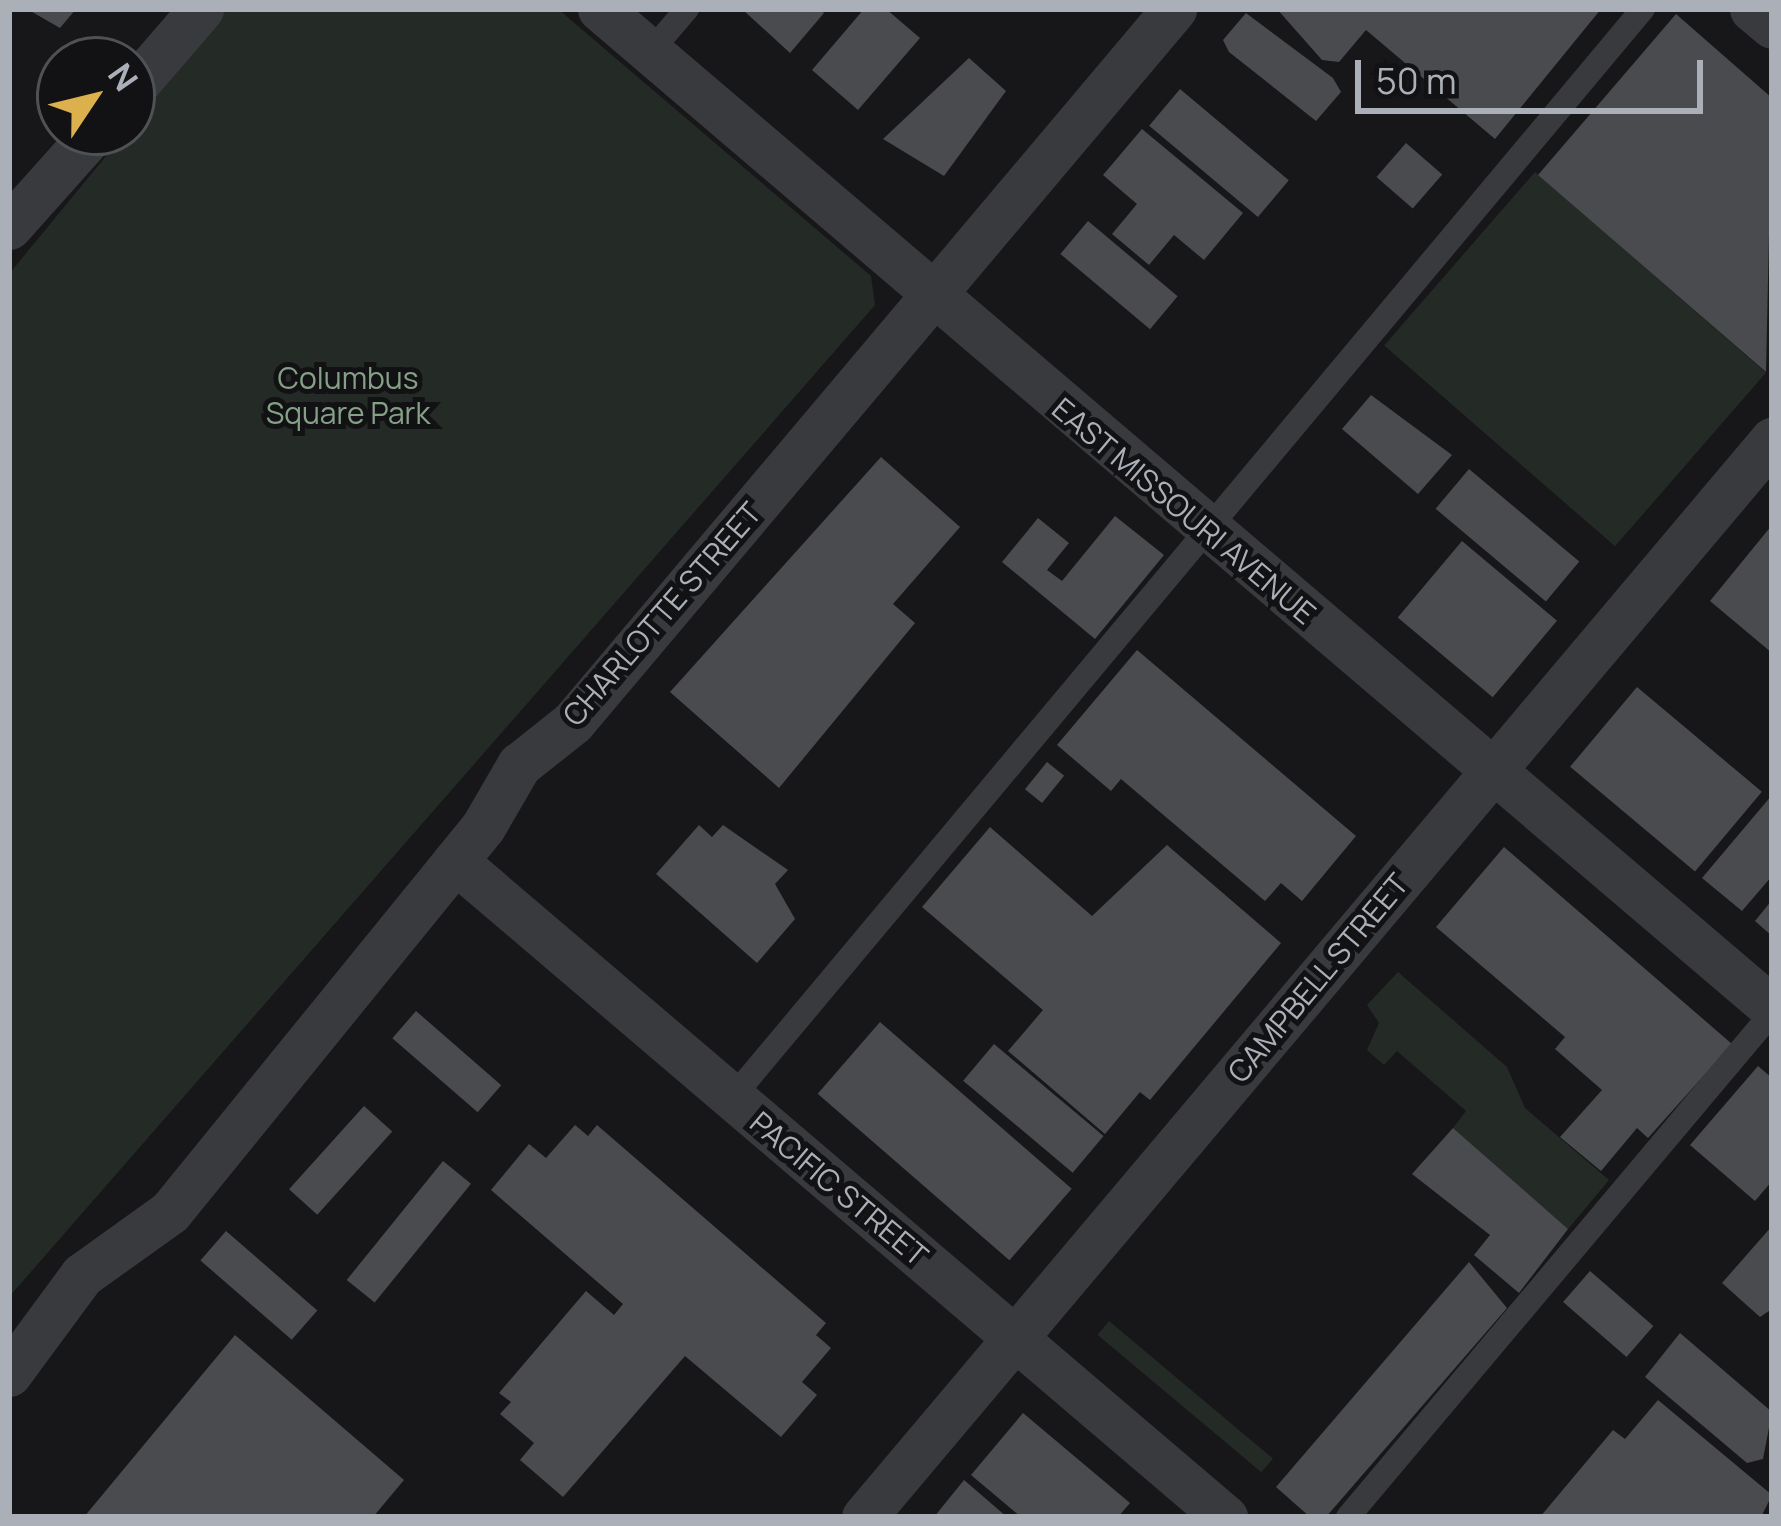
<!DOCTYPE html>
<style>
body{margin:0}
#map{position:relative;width:1781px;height:1526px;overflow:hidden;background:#171719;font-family:Manrope,sans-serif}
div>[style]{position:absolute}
.green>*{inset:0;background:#242a25;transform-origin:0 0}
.building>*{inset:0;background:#4a4b4e;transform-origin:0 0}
.service>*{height:24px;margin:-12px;padding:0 12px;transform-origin:12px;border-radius:12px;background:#393a3e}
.minor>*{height:45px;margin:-22.5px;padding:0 22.5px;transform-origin:22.5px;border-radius:22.5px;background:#393a3e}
span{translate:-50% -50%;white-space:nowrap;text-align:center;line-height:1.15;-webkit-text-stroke:10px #121214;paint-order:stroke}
.park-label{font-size:30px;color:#85a087}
.street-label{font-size:30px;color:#abafb7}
.frame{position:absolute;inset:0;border:12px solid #abafb7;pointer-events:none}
.north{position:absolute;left:36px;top:36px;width:120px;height:120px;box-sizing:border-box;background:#121214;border:3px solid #4f5155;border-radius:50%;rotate:55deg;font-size:33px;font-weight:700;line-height:48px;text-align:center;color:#abafb7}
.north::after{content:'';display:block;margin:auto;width:42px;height:54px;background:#dbb04d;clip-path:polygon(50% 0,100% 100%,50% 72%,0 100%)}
.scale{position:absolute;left:1355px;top:60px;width:348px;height:54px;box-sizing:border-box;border:6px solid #abafb7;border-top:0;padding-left:15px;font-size:36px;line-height:42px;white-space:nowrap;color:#abafb7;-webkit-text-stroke:9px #121214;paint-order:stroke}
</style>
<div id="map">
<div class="green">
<i style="clip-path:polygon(227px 9px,558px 9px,871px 276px,875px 305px,9px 1297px,9px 274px)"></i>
<i style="left:1535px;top:172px;width:306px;height:230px;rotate:41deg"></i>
<i style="clip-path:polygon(1398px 972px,1507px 1067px,1525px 1108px,1609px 1180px,1568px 1229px,1453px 1128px,1466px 1111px,1397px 1051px,1384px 1065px,1367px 1050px,1379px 1023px,1367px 1005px)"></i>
<i style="left:1109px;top:1321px;width:214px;height:18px;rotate:40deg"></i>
</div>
<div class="building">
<i style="clip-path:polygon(27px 9px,76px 9px,60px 28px)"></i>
<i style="clip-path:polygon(742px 9px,819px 9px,824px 13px,790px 53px)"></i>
<i style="clip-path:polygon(864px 9px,886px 9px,920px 38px,858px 110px,812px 70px)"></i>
<i style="clip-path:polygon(1277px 9px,1601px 9px,1495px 139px,1366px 30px,1339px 62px,1322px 60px)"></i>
<i style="clip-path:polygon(1246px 13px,1333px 78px,1341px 92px,1316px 121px,1229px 52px,1223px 40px)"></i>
<i style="clip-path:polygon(1676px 14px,1772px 98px,1766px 372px,1538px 175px)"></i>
<i style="clip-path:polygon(969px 58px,1006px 91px,944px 176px,883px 139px)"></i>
<i style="left:1180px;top:89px;width:142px;height:48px;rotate:40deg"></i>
<i style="clip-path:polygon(1142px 129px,1243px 213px,1204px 260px,1174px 235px,1149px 265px,1112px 234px,1137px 204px,1103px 175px)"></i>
<i style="left:1406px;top:143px;width:48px;height:45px;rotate:41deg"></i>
<i style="left:1088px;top:221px;width:117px;height:43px;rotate:40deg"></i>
<i style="clip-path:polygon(1371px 395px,1452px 455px,1418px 494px,1342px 429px)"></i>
<i style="clip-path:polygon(881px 457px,960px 527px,893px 604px,915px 623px,779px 788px,670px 692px)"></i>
<i style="left:1469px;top:469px;width:144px;height:52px;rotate:40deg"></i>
<i style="clip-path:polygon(1115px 516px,1164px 555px,1095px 639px,1002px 562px,1038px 518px,1069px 543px,1047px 570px,1062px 581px)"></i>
<i style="clip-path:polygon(1772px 525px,1772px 653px,1710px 601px)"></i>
<i style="left:1462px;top:541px;width:124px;height:100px;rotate:40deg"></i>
<i style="clip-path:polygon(1137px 650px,1356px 836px,1302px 901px,1281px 883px,1265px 901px,1121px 779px,1111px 791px,1057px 745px)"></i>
<i style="left:1637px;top:687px;width:163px;height:104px;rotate:40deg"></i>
<i style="left:1047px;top:762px;width:22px;height:35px;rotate:39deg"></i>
<i style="clip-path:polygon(1772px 795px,1772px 876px,1742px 911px,1702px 878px)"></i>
<i style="clip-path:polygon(699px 825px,712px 837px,723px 825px,788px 870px,775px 884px,795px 919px,757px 963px,656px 874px)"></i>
<i style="clip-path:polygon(990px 827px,1092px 916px,1167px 845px,1281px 943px,1150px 1100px,1140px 1092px,1105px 1134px,1008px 1051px,1043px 1010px,922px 907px)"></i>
<i style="clip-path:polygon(1504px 847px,1732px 1044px,1648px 1138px,1637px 1128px,1601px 1171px,1560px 1137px,1602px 1090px,1555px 1049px,1565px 1037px,1436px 927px)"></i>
<i style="clip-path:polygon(1772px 900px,1772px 936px,1755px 921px)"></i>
<i style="left:416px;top:1011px;width:113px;height:36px;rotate:41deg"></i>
<i style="left:880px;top:1022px;width:254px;height:95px;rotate:41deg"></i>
<i style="left:994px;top:1044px;width:143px;height:48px;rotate:40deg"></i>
<i style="clip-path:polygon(1758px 1066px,1772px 1078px,1772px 1181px,1755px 1201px,1690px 1145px)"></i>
<i style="left:364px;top:1106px;width:38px;height:112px;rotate:42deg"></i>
<i style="clip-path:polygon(575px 1125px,588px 1136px,597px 1125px,826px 1323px,816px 1335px,831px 1348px,802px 1382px,817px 1395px,781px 1437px,685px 1356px,563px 1497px,520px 1460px,534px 1443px,500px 1414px,511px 1402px,499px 1393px,586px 1291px,614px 1315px,623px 1304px,491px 1190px,529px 1144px,546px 1158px)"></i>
<i style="clip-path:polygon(1453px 1128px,1568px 1229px,1519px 1293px,1474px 1255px,1490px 1235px,1412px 1174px)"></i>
<i style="left:443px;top:1161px;width:36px;height:153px;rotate:39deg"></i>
<i style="clip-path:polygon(1772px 1226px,1772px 1309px,1760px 1317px,1722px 1283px)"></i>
<i style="left:226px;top:1231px;width:121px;height:39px;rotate:41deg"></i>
<i style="clip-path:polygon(1469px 1262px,1507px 1308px,1326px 1517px,1310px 1517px,1276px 1487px)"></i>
<i style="left:1590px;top:1271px;width:84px;height:41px;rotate:41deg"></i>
<i style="clip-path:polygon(1680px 1333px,1772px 1412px,1763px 1459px,1747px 1463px,1645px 1377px)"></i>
<i style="clip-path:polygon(235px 1335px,404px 1480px,373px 1517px,84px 1517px)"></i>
<i style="clip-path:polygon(1658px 1400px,1772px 1495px,1761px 1517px,1540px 1517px,1613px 1430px,1625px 1439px)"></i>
<i style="clip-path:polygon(1023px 1413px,1130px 1503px,1118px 1517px,1021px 1517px,971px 1475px)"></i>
<i style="clip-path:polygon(964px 1480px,1007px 1517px,934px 1517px)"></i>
</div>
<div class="service">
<i style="left:650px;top:52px;width:57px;rotate:-49.3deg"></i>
<i style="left:732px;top:1098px;width:1420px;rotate:-50.09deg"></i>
<i style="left:1348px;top:1517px;width:659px;rotate:-49.93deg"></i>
</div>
<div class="minor">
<i style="left:600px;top:9px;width:1540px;rotate:40.44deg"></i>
<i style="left:1752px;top:9px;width:26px;rotate:40deg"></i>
<i style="left:132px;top:89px;width:106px;rotate:-49.2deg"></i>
<i style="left:9px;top:227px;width:127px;rotate:-48.2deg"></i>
<i style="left:455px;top:861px;width:1012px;rotate:40.43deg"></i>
<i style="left:9px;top:1374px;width:123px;rotate:-53.6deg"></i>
<i style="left:82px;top:1275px;width:108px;rotate:-35.6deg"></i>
<i style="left:170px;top:1212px;width:496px;rotate:-50.9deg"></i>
<i style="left:483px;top:827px;width:72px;rotate:-59.9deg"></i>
<i style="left:519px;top:765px;width:69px;rotate:-38.5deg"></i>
<i style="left:573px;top:722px;width:933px;rotate:-49.87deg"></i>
<i style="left:864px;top:1517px;width:1409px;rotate:-49.87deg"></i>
</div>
<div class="park-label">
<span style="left:348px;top:395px">Columbus<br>Square Park</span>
</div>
<div class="street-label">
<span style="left:1184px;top:511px;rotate:40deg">EAST MISSOURI AVENUE</span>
<span style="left:662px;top:614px;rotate:-49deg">CHARLOTTE STREET</span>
<span style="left:1318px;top:978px;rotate:-50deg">CAMPBELL STREET</span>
<span style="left:839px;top:1189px;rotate:40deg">PACIFIC STREET</span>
</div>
<div class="frame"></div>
<div class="north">N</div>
<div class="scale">50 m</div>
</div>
